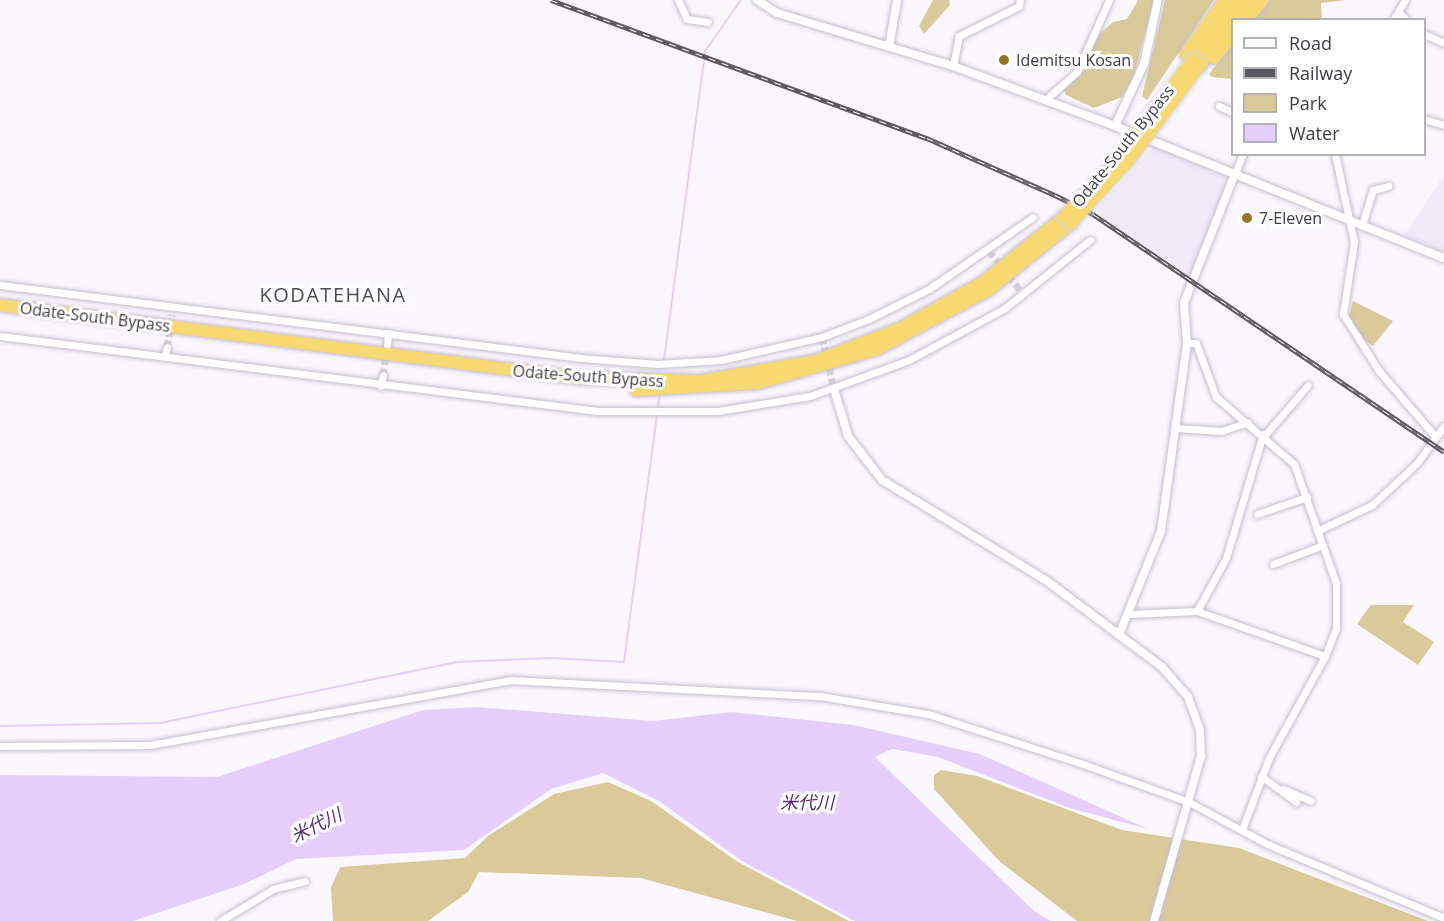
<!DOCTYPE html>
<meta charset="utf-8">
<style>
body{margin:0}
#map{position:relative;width:1444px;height:921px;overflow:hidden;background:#fbf7ff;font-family:"Open Sans","Noto Sans JP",sans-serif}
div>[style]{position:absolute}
.built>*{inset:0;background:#f1eaf9}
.green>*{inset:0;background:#dbca99}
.water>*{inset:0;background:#e6cefe}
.stream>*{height:2px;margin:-1px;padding:0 1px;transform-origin:1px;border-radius:1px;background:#e6cefe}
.minor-tunnel>*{height:7px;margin-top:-3.5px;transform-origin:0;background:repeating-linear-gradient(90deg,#d5d1d9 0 7px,transparent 0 10.5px)}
.roads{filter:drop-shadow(0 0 2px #c6bdcf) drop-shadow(0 0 2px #c6bdcf)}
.minor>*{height:7px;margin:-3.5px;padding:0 3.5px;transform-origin:3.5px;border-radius:3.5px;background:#fff}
.tertiary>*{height:8px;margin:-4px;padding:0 4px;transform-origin:4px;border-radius:4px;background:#fff}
.trunk>*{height:12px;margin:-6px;padding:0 6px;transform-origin:6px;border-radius:6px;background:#f8d870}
.rail>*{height:4.5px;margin-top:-2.25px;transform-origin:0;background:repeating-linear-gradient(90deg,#fff 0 7px,#5d5961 0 14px);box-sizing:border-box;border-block:2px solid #5d5961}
.bridges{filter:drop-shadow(0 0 2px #d5d4d5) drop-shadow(0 0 2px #d5d4d5)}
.trunk-bridge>*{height:12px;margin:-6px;padding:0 6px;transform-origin:6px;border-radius:6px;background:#f8d870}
.dots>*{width:16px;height:16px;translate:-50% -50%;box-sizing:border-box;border:3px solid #fff;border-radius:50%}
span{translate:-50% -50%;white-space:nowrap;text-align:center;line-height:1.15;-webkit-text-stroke:6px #fff;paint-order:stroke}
.poi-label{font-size:16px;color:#3f3b42}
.left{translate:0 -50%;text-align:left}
.street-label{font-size:16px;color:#3f3b42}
.water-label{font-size:18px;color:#552d73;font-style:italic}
.quarter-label{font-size:20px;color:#514a58;letter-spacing:1.5px}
.legend{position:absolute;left:1231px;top:18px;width:195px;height:138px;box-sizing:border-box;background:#fff;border:2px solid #b2b1b3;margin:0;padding:8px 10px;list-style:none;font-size:18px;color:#3f3b42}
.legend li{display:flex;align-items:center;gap:12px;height:30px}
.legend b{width:30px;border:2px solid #b2b1b3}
</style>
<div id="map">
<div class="built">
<i style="clip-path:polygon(1153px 147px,1222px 175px,1226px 182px,1191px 278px,1100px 216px,1097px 208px)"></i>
<i style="clip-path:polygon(1444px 175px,1444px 248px,1442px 251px,1404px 236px)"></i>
</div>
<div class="green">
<i style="clip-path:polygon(933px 0,949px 0,950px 5px,924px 34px,919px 26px)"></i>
<i style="clip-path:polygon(1138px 0,1154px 0,1134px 75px,1122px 97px,1094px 108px,1066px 95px,1064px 90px,1086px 69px,1095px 38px,1113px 22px,1127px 19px)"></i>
<i style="clip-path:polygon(1165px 0,1214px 0,1147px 100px,1142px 96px)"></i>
<i style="clip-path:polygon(1270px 0,1346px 0,1321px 3px,1322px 19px,1253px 20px)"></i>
<i style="clip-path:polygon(1232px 45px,1232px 79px,1212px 77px,1209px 74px)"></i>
<i style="clip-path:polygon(1353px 301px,1393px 321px,1373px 346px,1359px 337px,1348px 319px)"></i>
<i style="clip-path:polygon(1371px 605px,1414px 605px,1403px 622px,1434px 642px,1418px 665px,1357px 624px)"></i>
<i style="clip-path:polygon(941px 770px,977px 776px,1122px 830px,1239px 848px,1428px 921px,1077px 921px,999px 861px,934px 789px,934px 775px)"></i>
<i style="clip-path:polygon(608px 782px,651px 801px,738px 862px,849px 921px,797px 921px,641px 878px,479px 872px,468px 892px,428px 921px,333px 921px,331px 888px,340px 867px,465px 858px,488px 836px,554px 794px)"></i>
</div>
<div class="water">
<i style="clip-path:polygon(476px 707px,653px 721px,732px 712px,853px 725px,980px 754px,1148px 829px,1070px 808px,938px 757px,892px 749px,875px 757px,1035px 912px,1051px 921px,855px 921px,742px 861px,659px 801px,603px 773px,551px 789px,464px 850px,296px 859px,244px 884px,133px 921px,0 921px,0 775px,217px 777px,423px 710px)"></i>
</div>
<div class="stream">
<i style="left:664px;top:360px;width:312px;rotate:-82.4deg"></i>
<i style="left:705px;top:51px;width:62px;rotate:-54.8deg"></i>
<i style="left:658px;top:408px;width:15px;rotate:-82deg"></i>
<i style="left:0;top:726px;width:160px;rotate:-1.1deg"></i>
<i style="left:160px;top:723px;width:302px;rotate:-11.6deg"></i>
<i style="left:456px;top:662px;width:95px;rotate:-2.4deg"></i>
<i style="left:551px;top:658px;width:73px;rotate:3.1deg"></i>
<i style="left:624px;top:662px;width:250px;rotate:-82.4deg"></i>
</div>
<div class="minor-tunnel">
<i style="left:989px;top:251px;width:56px;rotate:51.5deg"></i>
<i style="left:822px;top:337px;width:53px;rotate:77deg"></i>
<i style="left:167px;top:347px;width:33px;rotate:-81deg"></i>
<i style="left:383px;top:375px;width:22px;rotate:-82deg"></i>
</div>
<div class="roads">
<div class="minor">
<i style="left:678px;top:0;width:21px;rotate:65deg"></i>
<i style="left:687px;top:19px;width:21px;rotate:8deg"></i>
<i style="left:1399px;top:12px;width:11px;rotate:49deg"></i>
<i style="left:1393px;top:20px;width:23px;rotate:-59deg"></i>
<i style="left:1424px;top:34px;width:22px;rotate:24deg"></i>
<i style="left:953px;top:66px;width:31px;rotate:-79deg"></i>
<i style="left:959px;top:36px;width:67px;rotate:-26.6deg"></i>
<i style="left:1019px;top:6px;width:6px;rotate:-81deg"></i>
<i style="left:1045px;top:100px;width:43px;rotate:-41.2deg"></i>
<i style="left:1077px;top:72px;width:79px;rotate:-66deg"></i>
<i style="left:1219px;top:106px;width:14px;rotate:25deg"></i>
<i style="left:1424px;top:119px;width:21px;rotate:17deg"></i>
<i style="left:1335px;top:154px;width:90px;rotate:77.8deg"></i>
<i style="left:1354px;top:242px;width:73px;rotate:98.7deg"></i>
<i style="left:1343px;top:314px;width:67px;rotate:57.7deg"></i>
<i style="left:1379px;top:371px;width:86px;rotate:49.3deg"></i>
<i style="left:1234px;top:176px;width:24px;rotate:-68deg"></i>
<i style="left:1362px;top:225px;width:37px;rotate:-73deg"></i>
<i style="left:1373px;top:190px;width:16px;rotate:-15deg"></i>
<i style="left:0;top:285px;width:586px;rotate:7.16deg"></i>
<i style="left:581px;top:358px;width:77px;rotate:4.5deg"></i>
<i style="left:658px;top:364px;width:63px;rotate:-3.6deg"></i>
<i style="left:721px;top:360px;width:104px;rotate:-12.8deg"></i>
<i style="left:822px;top:337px;width:50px;rotate:-21deg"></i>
<i style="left:869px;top:319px;width:67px;rotate:-26.6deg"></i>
<i style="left:929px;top:289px;width:126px;rotate:-34.7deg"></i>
<i style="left:0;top:336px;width:602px;rotate:7.16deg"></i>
<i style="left:597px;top:411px;width:121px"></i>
<i style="left:718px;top:411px;width:93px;rotate:-9.3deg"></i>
<i style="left:810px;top:396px;width:105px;rotate:-20deg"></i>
<i style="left:909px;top:360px;width:109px;rotate:-28.4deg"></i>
<i style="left:1005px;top:308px;width:109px;rotate:-38.7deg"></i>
<i style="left:1187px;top:343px;width:9px"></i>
<i style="left:1196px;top:343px;width:58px;rotate:69.7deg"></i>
<i style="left:1216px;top:397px;width:103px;rotate:40.7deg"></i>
<i style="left:1294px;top:464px;width:126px;rotate:70.6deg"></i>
<i style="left:1336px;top:583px;width:45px;rotate:90deg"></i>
<i style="left:1336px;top:628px;width:30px;rotate:111deg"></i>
<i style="left:1325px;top:656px;width:116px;rotate:118.8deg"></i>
<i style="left:1269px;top:758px;width:77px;rotate:110.6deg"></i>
<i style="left:387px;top:345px;width:12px;rotate:-85deg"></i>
<i style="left:165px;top:357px;width:10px;rotate:-79deg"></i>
<i style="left:381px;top:386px;width:11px;rotate:-80deg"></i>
<i style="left:1176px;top:428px;width:45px;rotate:3.8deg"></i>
<i style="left:1221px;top:431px;width:28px;rotate:-18deg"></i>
<i style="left:1264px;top:436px;width:67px;rotate:-49.2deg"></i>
<i style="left:1257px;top:514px;width:53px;rotate:-18.8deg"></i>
<i style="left:1317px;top:531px;width:61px;rotate:-25.3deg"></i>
<i style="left:1372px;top:505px;width:62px;rotate:-43deg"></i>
<i style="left:1417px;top:463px;width:46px;rotate:-53.9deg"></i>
<i style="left:1273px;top:564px;width:53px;rotate:-20.8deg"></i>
<i style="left:1197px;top:611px;width:60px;rotate:-61.3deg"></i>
<i style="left:1226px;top:558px;width:129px;rotate:-73.4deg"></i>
<i style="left:1129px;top:614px;width:68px;rotate:-2.5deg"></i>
<i style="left:1197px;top:611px;width:136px;rotate:19.4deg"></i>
<i style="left:0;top:746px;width:150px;rotate:-0.4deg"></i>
<i style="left:150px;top:745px;width:366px;rotate:-10.2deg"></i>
<i style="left:510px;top:680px;width:310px;rotate:3deg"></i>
<i style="left:820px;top:696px;width:109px;rotate:9.5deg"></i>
<i style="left:928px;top:714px;width:160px;rotate:17.9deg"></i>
<i style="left:1080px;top:763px;width:116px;rotate:19.7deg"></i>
<i style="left:1189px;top:802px;width:89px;rotate:28.3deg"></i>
<i style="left:1267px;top:844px;width:192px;rotate:22.7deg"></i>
<i style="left:1261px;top:776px;width:44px;rotate:36.6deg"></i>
<i style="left:1283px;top:789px;width:30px;rotate:23deg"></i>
<i style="left:220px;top:921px;width:62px;rotate:-31.1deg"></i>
<i style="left:273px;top:889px;width:33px;rotate:-14deg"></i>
</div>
<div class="tertiary">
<i style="left:757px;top:0;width:24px;rotate:33deg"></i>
<i style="left:777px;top:13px;width:184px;rotate:16.8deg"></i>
<i style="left:953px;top:66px;width:173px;rotate:20.3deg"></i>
<i style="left:1115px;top:126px;width:354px;rotate:21.9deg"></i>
<i style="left:889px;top:47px;width:48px;rotate:-80.3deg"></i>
<i style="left:1115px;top:126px;width:68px;rotate:-64.9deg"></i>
<i style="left:1144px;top:64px;width:66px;rotate:-77.7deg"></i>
<i style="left:834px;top:389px;width:49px;rotate:73.4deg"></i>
<i style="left:848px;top:436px;width:56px;rotate:52.3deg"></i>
<i style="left:882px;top:480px;width:193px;rotate:31.5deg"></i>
<i style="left:1047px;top:581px;width:144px;rotate:36.8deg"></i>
<i style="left:1162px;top:667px;width:40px;rotate:49deg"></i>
<i style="left:1188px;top:697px;width:35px;rotate:70deg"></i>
<i style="left:1200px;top:730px;width:26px;rotate:88deg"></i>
<i style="left:1201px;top:756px;width:172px;rotate:105.9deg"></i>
<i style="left:1119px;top:635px;width:112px;rotate:-68deg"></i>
<i style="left:1161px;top:531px;width:190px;rotate:-82.1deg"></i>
<i style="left:1187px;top:343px;width:40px;rotate:-94.3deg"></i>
<i style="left:1184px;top:303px;width:136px;rotate:-68.5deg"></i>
</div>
<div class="trunk">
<i style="left:1233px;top:20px;width:25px;rotate:-53deg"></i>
<i style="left:1246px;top:20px;width:26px;rotate:-50deg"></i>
<i style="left:1186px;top:54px;width:67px;rotate:-54.2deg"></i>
<i style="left:1214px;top:58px;width:28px;rotate:-51deg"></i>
<i style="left:1193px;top:59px;width:74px;rotate:-53.3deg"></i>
<i style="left:1200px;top:65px;width:55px;rotate:-54.6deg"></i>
<i style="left:0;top:305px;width:584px;rotate:7.19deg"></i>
<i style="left:579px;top:378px;width:121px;rotate:1.4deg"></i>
<i style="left:700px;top:381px;width:117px;rotate:-9.9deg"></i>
<i style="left:815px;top:361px;width:92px;rotate:-21deg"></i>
<i style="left:901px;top:328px;width:93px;rotate:-29.1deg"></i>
<i style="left:982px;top:283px;width:105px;rotate:-38.8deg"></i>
<i style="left:636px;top:390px;width:122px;rotate:-3.3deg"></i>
<i style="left:758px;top:383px;width:124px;rotate:-15.9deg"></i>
<i style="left:877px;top:349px;width:126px;rotate:-28deg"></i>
<i style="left:988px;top:290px;width:107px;rotate:-38.9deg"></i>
</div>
</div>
<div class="rail">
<i style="left:551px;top:0;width:401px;rotate:20.2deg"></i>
<i style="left:927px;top:138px;width:140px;rotate:24deg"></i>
<i style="left:1055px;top:195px;width:42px;rotate:26.6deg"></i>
<i style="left:1093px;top:214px;width:424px;rotate:34.1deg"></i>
</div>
<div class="bridges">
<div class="trunk-bridge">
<i style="left:1064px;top:217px;width:84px;rotate:-47.4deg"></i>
<i style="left:1121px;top:155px;width:120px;rotate:-53.1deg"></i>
<i style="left:1071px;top:223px;width:86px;rotate:-47.4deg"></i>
<i style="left:1129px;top:160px;width:119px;rotate:-53.2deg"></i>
</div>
</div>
<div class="dots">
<i style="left:1004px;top:60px;background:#92771e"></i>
<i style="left:1247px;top:218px;background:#92771e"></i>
</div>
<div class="poi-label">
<span class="left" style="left:1016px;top:60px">Idemitsu Kosan</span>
<span class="left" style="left:1259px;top:218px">7-Eleven</span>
</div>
<div class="street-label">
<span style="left:1123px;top:146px;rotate:-51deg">Odate-South Bypass</span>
<span style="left:95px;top:317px;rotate:7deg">Odate-South Bypass</span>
<span style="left:588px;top:376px;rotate:4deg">Odate-South Bypass</span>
</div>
<div class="water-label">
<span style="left:807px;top:802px">米代川</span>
<span style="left:316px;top:825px;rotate:-26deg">米代川</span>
</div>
<div class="quarter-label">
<span style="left:333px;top:294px">KODATEHANA</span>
</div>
<ul class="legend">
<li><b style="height:8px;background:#fff"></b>Road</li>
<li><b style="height:8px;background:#5d5961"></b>Railway</li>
<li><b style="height:16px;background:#dbca99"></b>Park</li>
<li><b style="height:16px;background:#e6cefe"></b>Water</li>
</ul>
</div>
